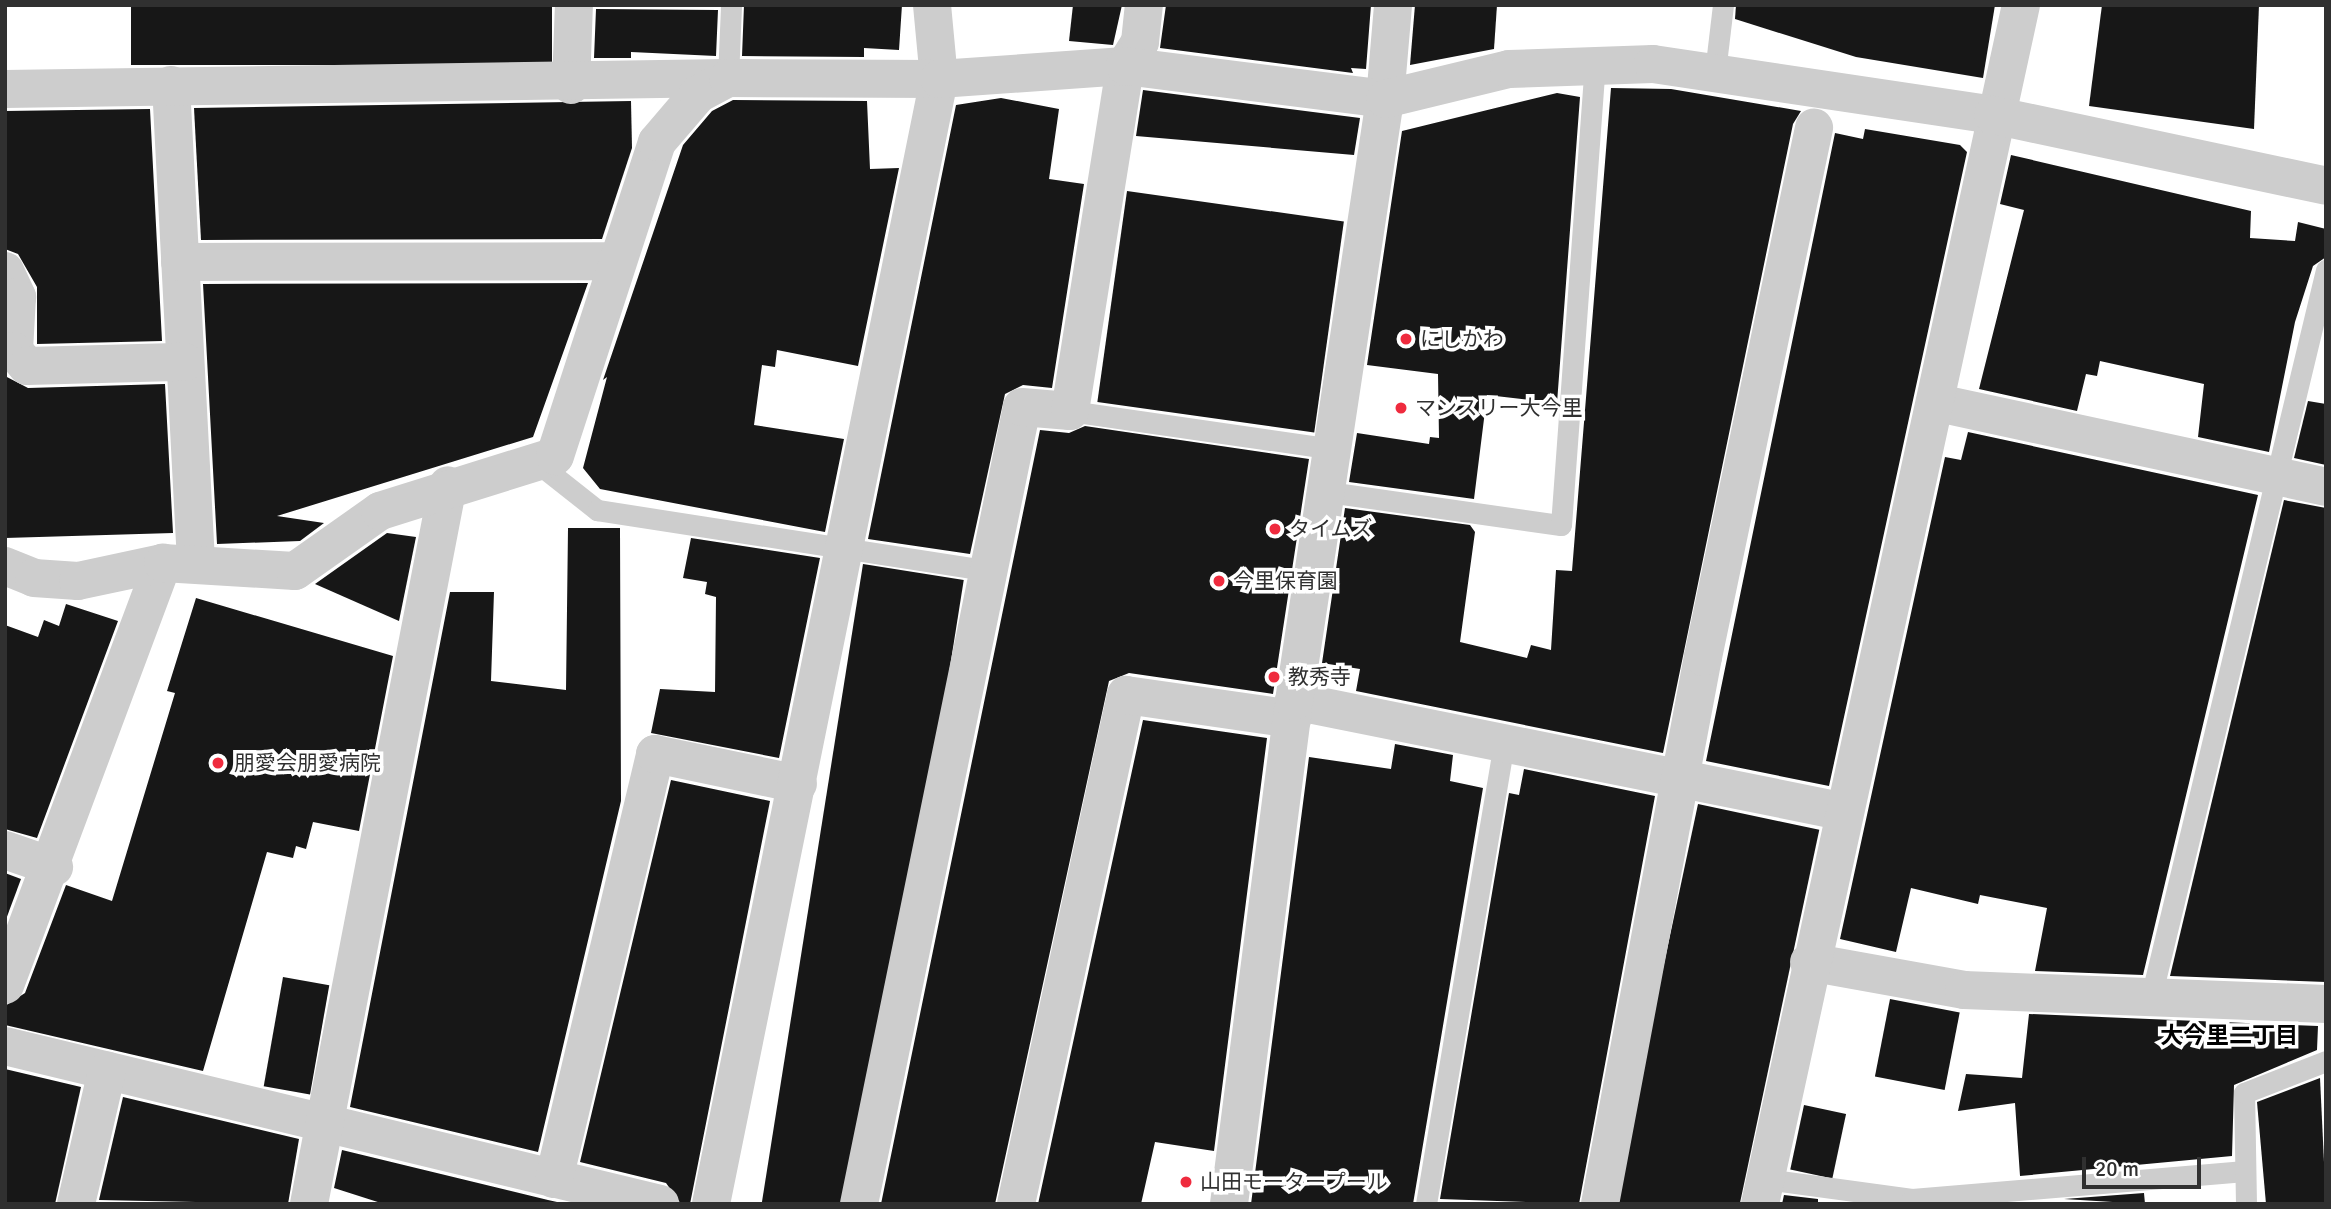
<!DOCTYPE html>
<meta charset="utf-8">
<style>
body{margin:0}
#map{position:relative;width:2331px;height:1209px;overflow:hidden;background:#fff;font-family:Signika,"Noto Sans JP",sans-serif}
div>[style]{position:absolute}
.building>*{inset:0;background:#171717;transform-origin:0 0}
.service>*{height:21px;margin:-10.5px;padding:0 10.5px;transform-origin:10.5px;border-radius:10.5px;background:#cdcdcd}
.minor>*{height:38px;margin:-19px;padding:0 19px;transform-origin:19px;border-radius:19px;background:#cdcdcd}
.tertiary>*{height:38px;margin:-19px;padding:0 19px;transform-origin:19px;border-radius:19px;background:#cdcdcd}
.dots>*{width:19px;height:19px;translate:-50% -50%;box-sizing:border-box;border:4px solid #fff;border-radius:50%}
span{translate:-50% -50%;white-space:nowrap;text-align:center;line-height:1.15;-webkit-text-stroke:7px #fff;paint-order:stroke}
.poi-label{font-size:21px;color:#303030}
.left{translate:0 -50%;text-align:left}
.neighbourhood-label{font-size:23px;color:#000;font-weight:700}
.frame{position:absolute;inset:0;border:7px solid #303030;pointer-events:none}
.scale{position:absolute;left:2082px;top:1157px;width:119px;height:32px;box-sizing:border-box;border:4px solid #303030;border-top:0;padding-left:9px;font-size:21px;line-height:24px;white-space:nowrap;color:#303030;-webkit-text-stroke:5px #fff;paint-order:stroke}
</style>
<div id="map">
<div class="building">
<i style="left:131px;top:5px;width:421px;height:60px"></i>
<i style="clip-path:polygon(744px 5px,902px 5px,899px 50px,864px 48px,864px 57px,742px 56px)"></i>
<i style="clip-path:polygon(1073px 5px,1122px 5px,1113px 45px,1069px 41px)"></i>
<i style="clip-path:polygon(1166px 5px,1371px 5px,1366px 69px,1351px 68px,1353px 73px,1160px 48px)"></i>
<i style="clip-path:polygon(1415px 5px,1497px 5px,1494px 49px,1410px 65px)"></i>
<i style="clip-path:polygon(1736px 5px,1995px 5px,1983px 78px,1856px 57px,1735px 19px)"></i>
<i style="clip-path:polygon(2102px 5px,2259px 5px,2254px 129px,2089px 106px)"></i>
<i style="clip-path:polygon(596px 9px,718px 10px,716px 56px,631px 52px,631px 58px,594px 58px)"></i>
<i style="clip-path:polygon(1611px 88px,1671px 89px,1801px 111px,1793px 124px,1663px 753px,1356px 691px,1360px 669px,1322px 663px,1345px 508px,1470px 525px,1475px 532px,1460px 642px,1527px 658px,1531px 645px,1551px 650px,1556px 570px,1572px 571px)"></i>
<i style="clip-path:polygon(1143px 90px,1360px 118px,1354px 155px,1136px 136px)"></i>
<i style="clip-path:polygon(1557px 93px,1580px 97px,1557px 403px,1487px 395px,1474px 499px,1349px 482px,1357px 433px,1429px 444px,1430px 437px,1439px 438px,1438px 374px,1367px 365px,1402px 131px)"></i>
<i style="clip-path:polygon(1001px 98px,1059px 109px,1049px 179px,1084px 184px,1052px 388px,1023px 385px,1005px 394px,970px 554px,868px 539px,956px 105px)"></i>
<i style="clip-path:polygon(733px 100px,867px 101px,870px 169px,899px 168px,858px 366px,777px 350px,775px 367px,762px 365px,754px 425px,844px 439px,825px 532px,600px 489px,583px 468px,607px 377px,603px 380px,683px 145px,712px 111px)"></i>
<i style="clip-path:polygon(631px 101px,632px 148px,602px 239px,201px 240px,194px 108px)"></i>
<i style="clip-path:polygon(150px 109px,162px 341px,37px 344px,37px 287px,18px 254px,5px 249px,5px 111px)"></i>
<i style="clip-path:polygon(1865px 129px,1960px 145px,1967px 152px,1829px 786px,1706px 761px,1835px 133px,1863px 139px)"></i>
<i style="clip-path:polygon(2011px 155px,2251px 211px,2250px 238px,2295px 241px,2298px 222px,2326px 229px,2326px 257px,2313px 266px,2295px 322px,2269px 452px,2198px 437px,2204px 384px,2100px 361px,2097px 376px,2086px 374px,2077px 411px,1979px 389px,2024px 210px,2000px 204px)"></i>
<i style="left:1127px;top:191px;width:219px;height:213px;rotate:8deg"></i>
<i style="clip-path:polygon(588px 283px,533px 437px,277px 516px,324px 523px,300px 541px,217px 544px,203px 284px)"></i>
<i style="clip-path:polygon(5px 376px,28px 388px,165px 384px,173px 533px,5px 538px)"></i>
<i style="clip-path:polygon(2308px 401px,2326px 404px,2326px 465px,2294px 458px)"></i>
<i style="clip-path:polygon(1085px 426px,1309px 459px,1273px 694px,1129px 673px,1109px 681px,995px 1204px,881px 1204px,1040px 430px,1069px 433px)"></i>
<i style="clip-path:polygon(1968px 432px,2258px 495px,2143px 975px,2035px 971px,2047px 908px,1980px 895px,1978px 904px,1911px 888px,1896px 952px,1840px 939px,1945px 457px,1961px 460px)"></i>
<i style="clip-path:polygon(2284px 500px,2326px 508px,2326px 982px,2170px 976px)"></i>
<i style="clip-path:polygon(568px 528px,620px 528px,621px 801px,538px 1152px,350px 1107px,450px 592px,494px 592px,491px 681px,566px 690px)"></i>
<i style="clip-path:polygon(387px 533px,416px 537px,399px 621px,315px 584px)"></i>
<i style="clip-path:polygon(691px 538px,820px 558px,779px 758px,651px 733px,660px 689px,715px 692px,716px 597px,705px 594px,707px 582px,683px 578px)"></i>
<i style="left:863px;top:564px;width:102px;height:653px;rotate:9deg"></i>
<i style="clip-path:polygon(196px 598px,393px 656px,359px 831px,313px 822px,306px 849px,296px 846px,293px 858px,267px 852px,203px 1071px,5px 1025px,5px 1006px,25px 993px,66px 885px,112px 901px,175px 693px,167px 691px)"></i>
<i style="clip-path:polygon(66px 604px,118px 621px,37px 838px,5px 829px,5px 625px,38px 637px,44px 620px,59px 626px)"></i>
<i style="clip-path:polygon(1143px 720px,1267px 738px,1214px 1151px,1155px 1142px,1141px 1204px,1038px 1204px)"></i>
<i style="clip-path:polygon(1395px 744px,1453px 755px,1450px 781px,1483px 788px,1413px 1204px,1251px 1204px,1309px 757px,1391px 769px)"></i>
<i style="clip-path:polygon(1524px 769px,1655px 796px,1579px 1204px,1440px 1199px,1509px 793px,1519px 795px)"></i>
<i style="clip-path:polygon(671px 780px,770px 801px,690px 1204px,681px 1204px,666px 1183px,580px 1162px)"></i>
<i style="left:1698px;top:804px;width:124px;height:407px;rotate:12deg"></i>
<i style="clip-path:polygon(5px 873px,21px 879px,5px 922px)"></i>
<i style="left:283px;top:977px;width:47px;height:111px;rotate:10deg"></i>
<i style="left:1890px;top:999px;width:71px;height:79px;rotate:11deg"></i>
<i style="clip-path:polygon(2029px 1014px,2318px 1026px,2317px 1050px,2234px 1085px,2232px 1156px,2020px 1176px,2015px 1103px,1958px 1111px,1966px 1074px,2022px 1078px)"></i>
<i style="clip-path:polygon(5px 1069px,81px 1087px,55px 1204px,5px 1204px)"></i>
<i style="clip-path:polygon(2320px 1078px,2326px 1204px,2266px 1204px,2257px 1102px)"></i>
<i style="clip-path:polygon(123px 1097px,299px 1139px,288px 1204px,99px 1200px)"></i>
<i style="left:1804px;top:1105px;width:43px;height:66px;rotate:12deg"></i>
<i style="clip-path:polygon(342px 1150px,548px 1200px,566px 1204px,384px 1204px,334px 1188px)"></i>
<i style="clip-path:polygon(2144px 1193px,2145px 1204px,2064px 1199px)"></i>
<i style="clip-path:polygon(1784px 1195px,1818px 1199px,1818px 1204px,1782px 1204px)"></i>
</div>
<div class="service">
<i style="left:1715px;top:72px;width:67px;rotate:-83.2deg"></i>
<i style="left:728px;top:78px;width:73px;rotate:-87.6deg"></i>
<i style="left:1070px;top:411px;width:267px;rotate:8.2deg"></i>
<i style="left:540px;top:465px;width:73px;rotate:38.3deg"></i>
<i style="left:597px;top:510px;width:393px;rotate:8.8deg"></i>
<i style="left:1328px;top:492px;width:235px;rotate:8.1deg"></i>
<i style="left:1561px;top:525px;width:460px;rotate:-85.8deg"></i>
<i style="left:2152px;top:993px;width:744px;rotate:-76.47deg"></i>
<i style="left:1765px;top:1179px;width:148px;rotate:7.7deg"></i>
<i style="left:1912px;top:1199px;width:331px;rotate:-4.8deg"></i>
<i style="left:1426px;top:1204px;width:468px;rotate:-80.4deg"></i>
<i style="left:2246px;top:1204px;width:111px;rotate:-91deg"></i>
<i style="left:2244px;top:1093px;width:88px;rotate:-21.3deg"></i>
</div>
<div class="minor">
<i style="left:171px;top:85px;width:479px;rotate:87deg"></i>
<i style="left:571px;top:85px;width:80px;rotate:-87.9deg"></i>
<i style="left:5px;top:89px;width:723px;rotate:-0.87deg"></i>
<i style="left:180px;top:262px;width:433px;rotate:-0.1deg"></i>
<i style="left:5px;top:271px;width:29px;rotate:65deg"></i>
<i style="left:17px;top:297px;width:54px;rotate:93.2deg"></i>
<i style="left:14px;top:351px;width:20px;rotate:49deg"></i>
<i style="left:27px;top:366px;width:158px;rotate:-1.5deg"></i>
<i style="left:1938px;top:403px;width:397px;rotate:12.2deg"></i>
<i style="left:1294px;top:701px;width:558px;rotate:11.37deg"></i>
<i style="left:5px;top:850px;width:52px;rotate:19.1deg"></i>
<i style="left:1809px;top:962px;width:158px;rotate:10.2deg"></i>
<i style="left:1964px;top:990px;width:362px;rotate:2.2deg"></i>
<i style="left:5px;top:985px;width:451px;rotate:-69.5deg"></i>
<i style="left:5px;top:1046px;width:674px;rotate:13.56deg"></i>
<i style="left:554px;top:1179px;width:437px;rotate:-76.6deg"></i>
<i style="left:655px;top:754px;width:146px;rotate:11.8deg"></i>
<i style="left:76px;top:1204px;width:137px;rotate:-76.9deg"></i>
<i style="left:309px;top:1204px;width:732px;rotate:-79.06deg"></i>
<i style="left:711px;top:1204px;width:1148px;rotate:-78.54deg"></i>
<i style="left:939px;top:79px;width:74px;rotate:-95.4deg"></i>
<i style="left:859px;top:1204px;width:813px;rotate:-78.44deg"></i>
<i style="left:1022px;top:407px;width:48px;rotate:4.8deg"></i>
<i style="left:1070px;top:411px;width:349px;rotate:-80.9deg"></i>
<i style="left:1125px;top:66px;width:28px;rotate:-58deg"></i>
<i style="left:1140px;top:42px;width:37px;rotate:-84deg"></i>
<i style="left:1016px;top:1204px;width:521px;rotate:-77.81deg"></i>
<i style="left:1126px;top:695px;width:168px;rotate:8.2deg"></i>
<i style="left:1229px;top:1204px;width:507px;rotate:-82.64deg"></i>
<i style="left:1294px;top:701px;width:609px;rotate:-81.4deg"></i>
<i style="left:1385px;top:99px;width:94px;rotate:-85.1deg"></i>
<i style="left:1600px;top:1204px;width:557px;rotate:-79.34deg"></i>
<i style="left:1703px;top:657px;width:541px;rotate:-78.15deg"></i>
<i style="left:1760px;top:1204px;width:1227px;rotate:-77.72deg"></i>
</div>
<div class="tertiary">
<i style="left:5px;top:566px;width:31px;rotate:22deg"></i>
<i style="left:34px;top:578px;width:44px;rotate:3.9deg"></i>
<i style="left:78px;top:581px;width:87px;rotate:-12deg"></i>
<i style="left:163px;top:563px;width:132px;rotate:3.5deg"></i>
<i style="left:295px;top:571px;width:104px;rotate:-35.2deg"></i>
<i style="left:380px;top:511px;width:183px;rotate:-17.4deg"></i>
<i style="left:555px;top:456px;width:330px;rotate:-72deg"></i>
<i style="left:657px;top:142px;width:63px;rotate:-49.5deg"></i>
<i style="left:698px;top:94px;width:34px;rotate:-28deg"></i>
<i style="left:728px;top:78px;width:211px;rotate:0.3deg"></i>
<i style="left:939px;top:79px;width:186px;rotate:-4deg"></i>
<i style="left:1125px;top:66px;width:262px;rotate:7.2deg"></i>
<i style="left:1385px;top:99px;width:128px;rotate:-13.6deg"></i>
<i style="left:1509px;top:69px;width:144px;rotate:-2deg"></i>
<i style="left:1653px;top:64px;width:344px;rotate:8.5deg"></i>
<i style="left:1993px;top:115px;width:340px;rotate:12deg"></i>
</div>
<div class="dots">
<i style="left:1406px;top:339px;background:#ef2b3e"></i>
<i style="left:1401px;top:408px;background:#ef2b3e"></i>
<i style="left:1275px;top:529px;background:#ef2b3e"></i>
<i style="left:1219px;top:581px;background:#ef2b3e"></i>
<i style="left:1274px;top:677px;background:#ef2b3e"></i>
<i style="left:218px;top:763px;background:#ef2b3e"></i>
<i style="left:1186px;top:1182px;background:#ef2b3e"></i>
</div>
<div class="poi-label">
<span class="left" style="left:1420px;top:339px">にしかわ</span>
<span class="left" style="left:1415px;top:408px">マンスリー大今里</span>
<span class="left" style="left:1289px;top:529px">タイムズ</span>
<span class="left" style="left:1233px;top:581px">今里保育園</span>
<span class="left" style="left:1288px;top:677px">教秀寺</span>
<span class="left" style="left:234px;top:763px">朋愛会朋愛病院</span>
<span class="left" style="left:1200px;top:1182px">山田モータープール</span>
</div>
<div class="neighbourhood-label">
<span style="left:2229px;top:1036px">大今里二丁目</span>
</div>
<div class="frame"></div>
<div class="scale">20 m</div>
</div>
